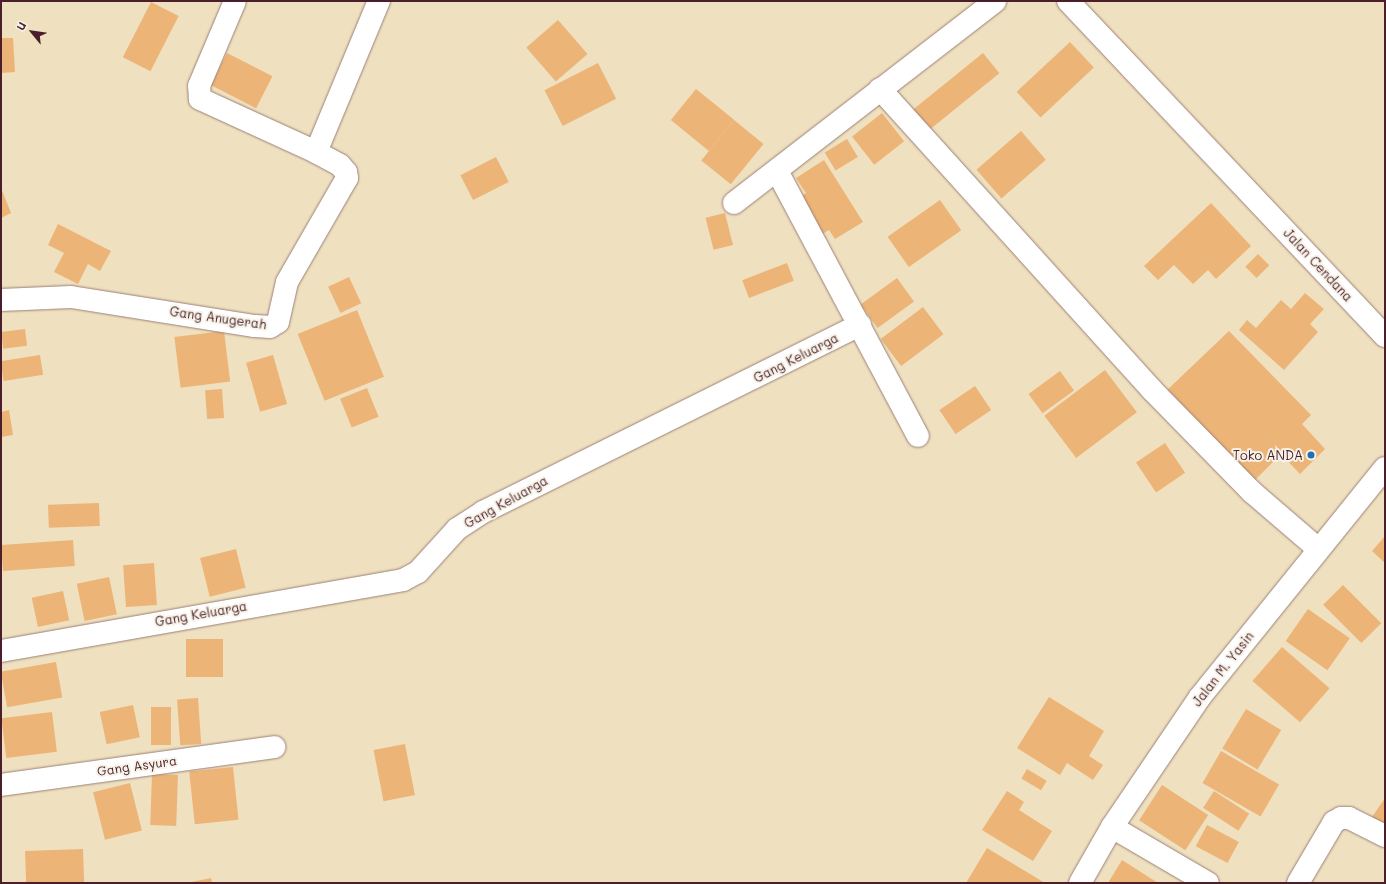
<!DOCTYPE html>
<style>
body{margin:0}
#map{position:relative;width:1386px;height:884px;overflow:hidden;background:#efe0c0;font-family:Mali,sans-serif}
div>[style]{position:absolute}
.building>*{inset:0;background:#edb477;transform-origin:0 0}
.roads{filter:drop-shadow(0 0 1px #9c8076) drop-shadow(0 0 1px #9c8076)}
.minor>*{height:22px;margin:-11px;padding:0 11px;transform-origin:11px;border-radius:11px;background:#fff}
.dots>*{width:11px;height:11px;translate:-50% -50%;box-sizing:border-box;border:2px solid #f7f3e8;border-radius:50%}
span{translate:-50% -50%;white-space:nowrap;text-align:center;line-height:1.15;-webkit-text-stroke:4px #f7f3e8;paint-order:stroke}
.street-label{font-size:13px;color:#4a1f2b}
.poi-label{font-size:13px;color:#4a1f2b}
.right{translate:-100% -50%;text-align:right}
.frame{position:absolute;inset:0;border:2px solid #4a1f2b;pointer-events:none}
.north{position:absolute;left:12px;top:12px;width:40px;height:40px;-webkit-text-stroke:3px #f7f3e8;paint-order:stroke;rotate:299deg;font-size:11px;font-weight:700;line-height:16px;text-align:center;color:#4a1f2b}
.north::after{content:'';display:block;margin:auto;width:14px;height:18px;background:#4a1f2b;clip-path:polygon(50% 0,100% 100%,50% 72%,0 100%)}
</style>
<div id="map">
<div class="building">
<i style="left:151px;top:2px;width:31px;height:62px;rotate:27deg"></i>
<i style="left:558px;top:20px;width:45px;height:42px;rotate:49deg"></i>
<i style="clip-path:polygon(1px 38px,13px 38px,15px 72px,1px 73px)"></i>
<i style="left:1070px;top:42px;width:35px;height:73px;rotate:47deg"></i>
<i style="left:227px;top:53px;width:51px;height:36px;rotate:27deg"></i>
<i style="left:983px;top:53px;width:26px;height:95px;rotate:51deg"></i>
<i style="left:598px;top:63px;width:40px;height:60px;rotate:63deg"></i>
<i style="left:696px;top:89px;width:49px;height:40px;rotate:39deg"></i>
<i style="left:882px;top:113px;width:36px;height:38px;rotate:52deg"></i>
<i style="left:734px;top:120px;width:38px;height:52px;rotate:39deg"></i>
<i style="left:1021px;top:131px;width:38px;height:59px;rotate:49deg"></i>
<i style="left:847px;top:139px;width:21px;height:26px;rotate:59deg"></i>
<i style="left:496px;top:157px;width:28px;height:40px;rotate:63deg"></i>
<i style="clip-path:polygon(824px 160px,863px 222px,835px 239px,829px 230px,819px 236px,796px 200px,806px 193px,796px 178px)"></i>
<i style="clip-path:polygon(1px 188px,11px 213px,1px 218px)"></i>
<i style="left:940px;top:200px;width:37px;height:64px;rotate:55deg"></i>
<i style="clip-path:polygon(1211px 203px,1251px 246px,1216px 279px,1208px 270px,1193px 284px,1174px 265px,1158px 280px,1144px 266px)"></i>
<i style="left:725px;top:213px;width:33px;height:20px;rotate:76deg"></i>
<i style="clip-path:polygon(58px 224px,111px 251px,100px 271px,88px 264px,78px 284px,54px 272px,64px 253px,48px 245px)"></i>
<i style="left:1258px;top:254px;width:16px;height:18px;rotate:45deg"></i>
<i style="left:787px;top:263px;width:19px;height:48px;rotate:69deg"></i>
<i style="left:349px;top:277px;width:29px;height:23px;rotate:65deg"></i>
<i style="left:897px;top:278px;width:29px;height:45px;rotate:54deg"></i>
<i style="clip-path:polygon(1305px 293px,1324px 309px,1310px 324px,1318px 332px,1284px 370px,1239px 330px,1247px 320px,1256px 328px,1281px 300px,1291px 309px)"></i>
<i style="left:923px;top:307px;width:34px;height:53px;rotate:53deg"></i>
<i style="left:357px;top:310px;width:72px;height:64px;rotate:68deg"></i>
<i style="left:25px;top:329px;width:17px;height:24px;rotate:83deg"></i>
<i style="left:224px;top:331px;width:51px;height:50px;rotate:83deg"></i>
<i style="clip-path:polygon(1229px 331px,1311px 415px,1302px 424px,1325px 449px,1300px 474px,1281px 454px,1252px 483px,1164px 393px)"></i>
<i style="left:40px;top:355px;width:20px;height:40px;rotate:81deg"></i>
<i style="left:273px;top:355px;width:51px;height:28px;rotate:74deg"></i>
<i style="left:1105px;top:370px;width:53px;height:76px;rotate:53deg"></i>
<i style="left:1060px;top:371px;width:24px;height:39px;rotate:54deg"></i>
<i style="left:975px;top:386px;width:29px;height:43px;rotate:56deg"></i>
<i style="left:367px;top:388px;width:31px;height:29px;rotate:68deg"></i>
<i style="left:222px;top:389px;width:29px;height:17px;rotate:86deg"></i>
<i style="clip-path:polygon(9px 410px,13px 435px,1px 437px,1px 412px)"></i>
<i style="left:1165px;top:443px;width:36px;height:35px;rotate:56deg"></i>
<i style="left:99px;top:503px;width:23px;height:51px;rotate:88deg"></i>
<i style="clip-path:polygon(1385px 536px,1385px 563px,1372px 551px)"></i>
<i style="left:73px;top:540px;width:26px;height:72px;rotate:86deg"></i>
<i style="left:236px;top:549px;width:40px;height:37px;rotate:76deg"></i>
<i style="left:154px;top:563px;width:42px;height:31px;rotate:86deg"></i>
<i style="left:109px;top:577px;width:38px;height:33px;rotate:78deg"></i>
<i style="left:1343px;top:585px;width:54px;height:28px;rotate:45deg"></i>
<i style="left:63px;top:591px;width:30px;height:32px;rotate:78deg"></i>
<i style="left:1308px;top:609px;width:51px;height:39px;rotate:35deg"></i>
<i style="left:186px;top:639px;width:37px;height:38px"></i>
<i style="left:1282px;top:647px;width:63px;height:45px;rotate:41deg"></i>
<i style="left:56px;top:662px;width:36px;height:56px;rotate:80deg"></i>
<i style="clip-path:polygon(1049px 697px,1104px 731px,1089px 756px,1103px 765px,1093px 780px,1067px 763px,1060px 775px,1017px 748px)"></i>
<i style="left:198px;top:698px;width:46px;height:21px;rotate:86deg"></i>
<i style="left:133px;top:705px;width:33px;height:34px;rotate:78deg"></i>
<i style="left:151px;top:707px;width:20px;height:38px"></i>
<i style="left:1246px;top:709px;width:41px;height:46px;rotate:31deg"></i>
<i style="left:52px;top:712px;width:40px;height:51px;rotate:83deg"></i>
<i style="left:405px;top:744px;width:52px;height:32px;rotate:79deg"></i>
<i style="left:1221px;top:751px;width:67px;height:37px;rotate:30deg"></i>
<i style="left:233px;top:767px;width:53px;height:44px;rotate:84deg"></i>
<i style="left:1027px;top:769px;width:23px;height:11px;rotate:31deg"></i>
<i style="left:152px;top:774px;width:26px;height:51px;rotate:2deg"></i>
<i style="left:130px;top:783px;width:49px;height:38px;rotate:76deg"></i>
<i style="left:1162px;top:785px;width:55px;height:42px;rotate:33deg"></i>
<i style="clip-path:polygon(1007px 791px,1024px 802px,1019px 810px,1052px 831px,1033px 861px,982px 830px)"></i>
<i style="left:1214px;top:791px;width:42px;height:20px;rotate:33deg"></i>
<i style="clip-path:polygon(1385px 798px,1385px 826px,1372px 817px)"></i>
<i style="left:1207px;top:825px;width:36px;height:24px;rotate:28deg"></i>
<i style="clip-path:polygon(987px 848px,1045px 883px,966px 883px)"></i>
<i style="left:83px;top:849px;width:34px;height:58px;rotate:88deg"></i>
<i style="clip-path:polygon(1122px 860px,1158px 883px,1108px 883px)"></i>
<i style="clip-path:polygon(211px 878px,212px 883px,192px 883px,192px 882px)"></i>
</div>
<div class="roads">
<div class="minor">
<i style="left:1068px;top:1px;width:461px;rotate:46.6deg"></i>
<i style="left:880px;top:89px;width:406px;rotate:47.9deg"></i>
<i style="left:1152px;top:390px;width:143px;rotate:45.6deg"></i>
<i style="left:1252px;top:492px;width:86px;rotate:40.7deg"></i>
<i style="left:316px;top:152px;width:164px;rotate:-67.4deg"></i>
<i style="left:777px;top:171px;width:300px;rotate:62deg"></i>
<i style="left:734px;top:203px;width:330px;rotate:-37.7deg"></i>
<i style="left:1px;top:300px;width:70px;rotate:-2.5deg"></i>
<i style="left:71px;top:297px;width:186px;rotate:9deg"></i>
<i style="left:255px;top:326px;width:15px;rotate:4deg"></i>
<i style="left:270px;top:327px;width:9px;rotate:-32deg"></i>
<i style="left:278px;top:322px;width:41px;rotate:-77.3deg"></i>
<i style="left:287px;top:282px;width:120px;rotate:-60deg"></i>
<i style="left:347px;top:178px;width:6px;rotate:-99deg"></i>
<i style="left:346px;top:172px;width:9px;rotate:-131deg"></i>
<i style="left:340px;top:165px;width:27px;rotate:-152deg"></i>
<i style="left:316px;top:152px;width:128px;rotate:-155.4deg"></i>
<i style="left:200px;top:99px;width:13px;rotate:-94deg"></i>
<i style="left:199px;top:86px;width:92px;rotate:-67deg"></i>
<i style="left:1px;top:651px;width:408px;rotate:-10deg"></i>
<i style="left:403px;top:580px;width:17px;rotate:-28deg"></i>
<i style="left:418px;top:572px;width:58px;rotate:-47.8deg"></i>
<i style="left:457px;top:529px;width:31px;rotate:-33deg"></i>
<i style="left:483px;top:512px;width:421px;rotate:-26.4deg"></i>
<i style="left:1px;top:785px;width:276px;rotate:-7.9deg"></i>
<i style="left:1112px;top:827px;width:111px;rotate:30.3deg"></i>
<i style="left:1080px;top:883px;width:64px;rotate:-60.3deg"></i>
<i style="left:1112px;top:827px;width:157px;rotate:-55.9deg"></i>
<i style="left:1200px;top:697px;width:294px;rotate:-51.1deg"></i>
<i style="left:1298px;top:883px;width:71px;rotate:-59.5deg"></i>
<i style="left:1334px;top:822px;width:8px;rotate:-30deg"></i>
<i style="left:1341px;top:818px;width:8px"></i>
<i style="left:1349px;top:818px;width:40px;rotate:26.6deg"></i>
</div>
</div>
<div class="dots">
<i style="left:1311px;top:455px;background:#1f6fb2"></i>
</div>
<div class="street-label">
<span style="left:1318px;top:265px;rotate:47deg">Jalan Cendana</span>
<span style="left:218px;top:318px;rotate:8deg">Gang Anugerah</span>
<span style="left:796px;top:358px;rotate:-27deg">Gang Keluarga</span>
<span style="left:506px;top:502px;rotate:-29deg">Gang Keluarga</span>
<span style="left:201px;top:614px;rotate:-10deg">Gang Keluarga</span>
<span style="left:1223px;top:669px;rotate:-52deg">Jalan M. Yasin</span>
<span style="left:137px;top:766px;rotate:-8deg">Gang Asyura</span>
</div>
<div class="poi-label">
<span class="right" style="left:1303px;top:455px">Toko ANDA</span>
</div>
<div class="frame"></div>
<div class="north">U</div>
</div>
